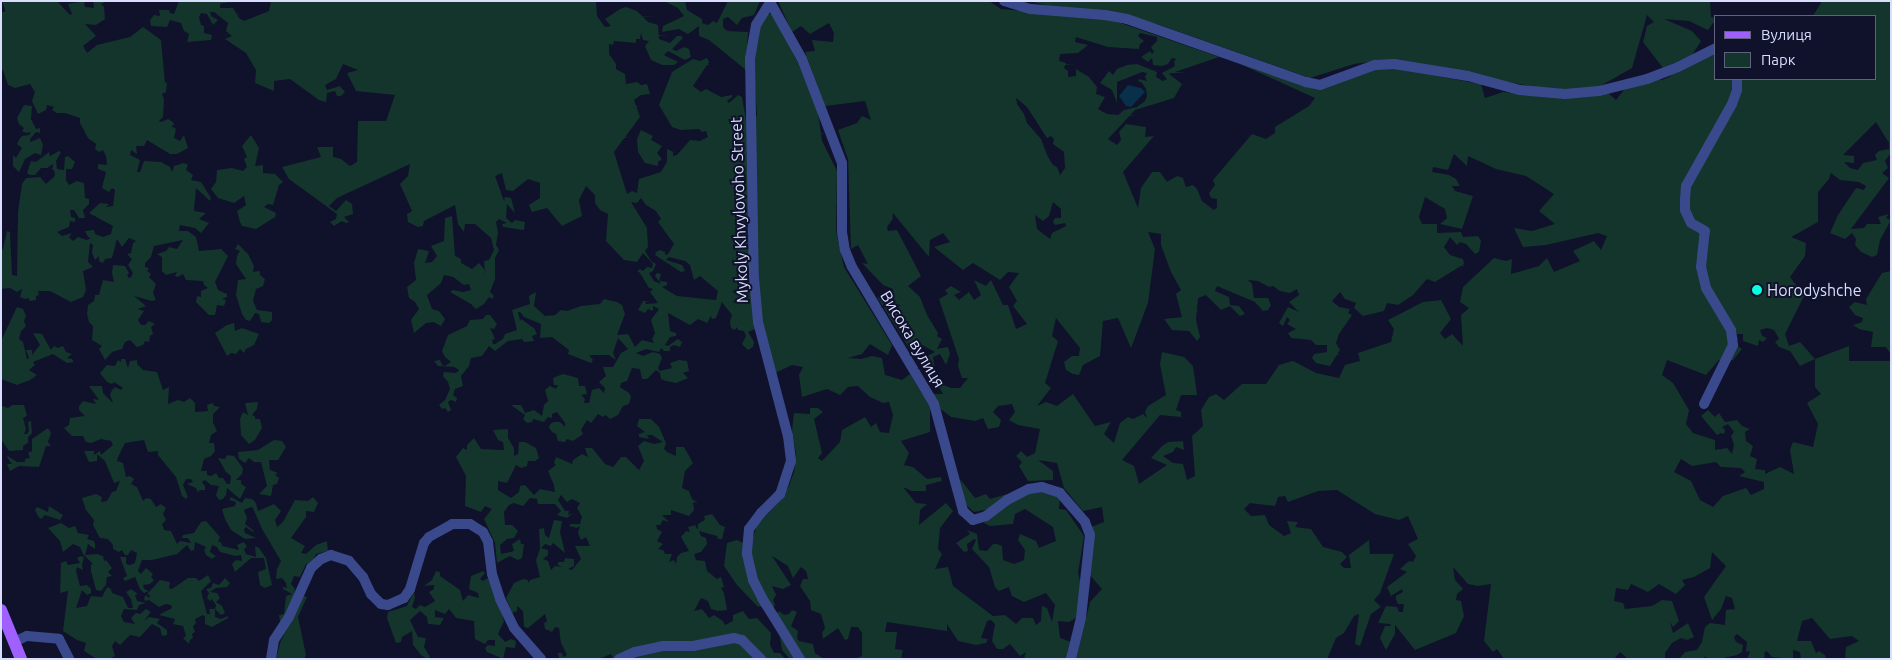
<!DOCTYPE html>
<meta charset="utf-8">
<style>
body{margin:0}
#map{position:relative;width:1892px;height:660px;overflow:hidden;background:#10112b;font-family:Ubuntu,sans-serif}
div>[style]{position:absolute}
.green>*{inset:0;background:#13352c}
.water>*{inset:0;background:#09304a}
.minor>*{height:10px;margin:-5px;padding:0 5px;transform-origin:5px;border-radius:5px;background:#3a498b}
.major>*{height:12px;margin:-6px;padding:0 6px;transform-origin:6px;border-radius:6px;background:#9f60ff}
.dots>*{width:14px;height:14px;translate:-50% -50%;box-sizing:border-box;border:2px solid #10112b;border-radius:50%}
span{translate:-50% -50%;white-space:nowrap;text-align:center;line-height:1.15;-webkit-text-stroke:4px #10112b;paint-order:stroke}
.street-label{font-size:16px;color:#d9deff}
.poi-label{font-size:16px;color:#d9deff}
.left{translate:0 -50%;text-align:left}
.frame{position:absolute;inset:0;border:2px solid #d9deff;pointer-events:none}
.legend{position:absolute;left:1714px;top:15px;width:162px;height:65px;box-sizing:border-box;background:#10112b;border:1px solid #606380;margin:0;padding:6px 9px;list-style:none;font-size:15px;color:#d9deff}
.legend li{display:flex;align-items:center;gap:10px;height:25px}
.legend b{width:25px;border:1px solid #606380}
</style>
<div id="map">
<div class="green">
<i style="clip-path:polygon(2px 1px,58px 2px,70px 15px,72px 14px,68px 4px,84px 1px,85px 7px,94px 8px,93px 1px,107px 1px,101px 4px,104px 7px,105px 19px,96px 25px,85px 24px,96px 36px,83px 46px,87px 53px,97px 45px,130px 37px,143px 27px,161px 40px,165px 83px,167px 82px,166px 92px,162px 94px,164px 99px,163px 117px,159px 121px,161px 122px,168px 119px,173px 122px,174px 125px,171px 126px,176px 129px,174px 138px,180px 141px,184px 135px,188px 148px,177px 154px,170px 154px,147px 140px,144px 146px,136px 146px,137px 154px,131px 150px,130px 155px,140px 160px,137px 172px,140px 172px,144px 161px,161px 162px,170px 167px,172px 172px,174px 166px,184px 163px,188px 165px,186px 170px,193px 175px,191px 180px,201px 182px,211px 198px,210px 201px,196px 188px,194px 211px,206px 213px,199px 219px,209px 223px,201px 233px,195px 228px,180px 225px,179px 231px,188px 231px,196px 237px,199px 251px,221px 249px,228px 256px,215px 282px,218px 290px,227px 294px,227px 297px,222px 299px,226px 300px,224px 306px,217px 305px,215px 315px,209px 315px,196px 302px,197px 296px,201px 297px,201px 291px,208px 288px,204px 285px,203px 281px,186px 280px,183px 274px,178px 277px,175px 276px,177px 272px,166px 275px,162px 271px,162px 257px,157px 254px,166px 251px,169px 247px,177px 249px,183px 240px,154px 246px,151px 257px,145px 263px,145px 267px,149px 268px,147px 271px,151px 274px,149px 277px,156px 284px,153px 293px,156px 300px,152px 301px,134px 296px,146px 306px,138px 309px,144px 311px,138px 320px,141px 325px,145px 325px,149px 321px,155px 324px,151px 327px,153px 334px,150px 336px,149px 342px,145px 341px,143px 345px,137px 347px,130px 340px,125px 342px,122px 349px,112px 352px,105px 360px,99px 349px,102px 346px,92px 340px,93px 326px,89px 322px,87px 314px,88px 305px,94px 301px,95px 295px,99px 295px,103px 280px,114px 282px,112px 273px,113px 265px,125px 266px,129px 273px,127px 275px,129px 278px,131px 277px,133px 273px,128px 265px,132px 259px,127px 254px,131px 253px,133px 243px,136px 241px,129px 238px,122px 247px,117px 239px,112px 258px,105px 259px,103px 263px,99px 261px,99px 256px,95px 260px,92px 253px,93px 245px,90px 243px,88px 262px,93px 267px,83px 271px,86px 290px,83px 297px,71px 302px,50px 291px,38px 291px,39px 295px,36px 296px,36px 300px,30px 301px,28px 298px,25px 299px,20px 297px,22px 289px,17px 292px,10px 288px,1px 289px,1px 249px,3px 249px,7px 231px,10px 232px,12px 275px,17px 276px,18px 212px,22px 184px,26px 178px,40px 177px,46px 184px,55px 176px,54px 170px,51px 169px,53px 168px,53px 164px,47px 168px,41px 168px,35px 175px,30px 175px,27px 173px,31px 161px,36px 162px,49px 152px,50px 156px,59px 151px,61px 152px,56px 161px,57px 169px,64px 170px,65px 157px,68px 156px,75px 162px,72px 169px,66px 169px,66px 180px,69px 185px,77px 181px,84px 183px,85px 198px,89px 199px,89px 204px,83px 210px,85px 218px,79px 218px,74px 210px,70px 210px,71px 217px,75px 218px,75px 222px,70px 221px,69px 227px,57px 232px,62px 236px,72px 233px,69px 237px,73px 241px,78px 237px,87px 240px,91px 238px,88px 237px,85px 231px,94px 230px,95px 234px,103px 237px,111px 234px,113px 226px,89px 213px,100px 203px,109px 204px,106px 207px,113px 206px,115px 190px,112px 188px,109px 192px,102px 188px,106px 172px,98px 169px,98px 164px,107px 165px,106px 156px,103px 150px,99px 152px,95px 149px,96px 144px,88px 138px,80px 123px,80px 118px,65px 113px,57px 113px,52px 110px,54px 107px,47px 105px,46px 110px,38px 114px,32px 101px,35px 92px,30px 84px,15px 88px,8px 85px,3px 70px,1px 71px,1px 12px,5px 12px,5px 10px)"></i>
<i style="clip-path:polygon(evenodd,179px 1px,229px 1px,220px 4px,220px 8px,233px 8px,239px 18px,244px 21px,269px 11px,271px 1px,596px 1px,597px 16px,605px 27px,611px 26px,605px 19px,620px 9px,626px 7px,637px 11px,648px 22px,658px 25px,659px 39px,670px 43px,677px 36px,681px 36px,683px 38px,672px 49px,676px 51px,684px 47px,689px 49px,691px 57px,685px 60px,668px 51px,664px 55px,678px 62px,674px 65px,662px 65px,651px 60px,645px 46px,649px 41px,643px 40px,641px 33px,640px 39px,636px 39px,636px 43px,614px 41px,613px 45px,609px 44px,609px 54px,616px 64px,616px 69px,625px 74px,626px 84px,637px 82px,641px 85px,647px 84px,650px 94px,641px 95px,634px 100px,640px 117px,614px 152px,627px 194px,632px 191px,637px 193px,639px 179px,661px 172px,667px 162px,667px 149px,673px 152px,673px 156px,677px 155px,690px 140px,700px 141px,708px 137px,706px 131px,702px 132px,699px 129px,681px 130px,672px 127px,659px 105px,672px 72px,693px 59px,700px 61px,707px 58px,709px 62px,693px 86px,701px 92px,706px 89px,721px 97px,732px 95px,732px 97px,727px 101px,729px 103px,738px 95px,742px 97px,746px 120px,757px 116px,753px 52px,760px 26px,767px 14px,773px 14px,798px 63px,818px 113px,822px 141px,837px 171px,836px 231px,844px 267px,892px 345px,888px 355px,870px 344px,862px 354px,848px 358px,861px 359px,872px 356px,882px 358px,885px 375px,902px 380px,910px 374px,922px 394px,943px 394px,936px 382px,951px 388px,960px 388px,968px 378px,962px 378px,958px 366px,959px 359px,939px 299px,948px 294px,945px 290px,951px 286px,961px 292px,954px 295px,959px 300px,969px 292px,974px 300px,981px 295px,974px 280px,986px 286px,991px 280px,1003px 305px,1008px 305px,1016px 329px,1027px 324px,1013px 306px,1017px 301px,1009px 287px,1019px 273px,1008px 272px,1000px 280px,973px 263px,963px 270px,934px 247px,950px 242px,943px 233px,930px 240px,929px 257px,893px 213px,892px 220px,887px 227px,888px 231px,897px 230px,921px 276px,908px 286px,920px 297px,927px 315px,938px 333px,937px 336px,942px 339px,937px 349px,948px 347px,950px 354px,946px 365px,940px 354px,933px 357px,936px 375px,929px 372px,919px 360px,935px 352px,922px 345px,914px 356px,877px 297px,892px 300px,893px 289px,883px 285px,862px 263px,868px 264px,858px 245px,851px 249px,848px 159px,838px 130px,857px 123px,862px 116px,871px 120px,865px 101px,825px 106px,805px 52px,815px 51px,812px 40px,833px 42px,834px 33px,829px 23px,810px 34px,801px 26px,792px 32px,778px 1px,989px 1px,1001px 9px,1109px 19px,1219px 57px,1169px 74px,1182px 84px,1174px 98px,1135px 110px,1108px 139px,1117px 145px,1121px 140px,1119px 132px,1126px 124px,1146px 127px,1145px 137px,1154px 136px,1123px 172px,1138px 208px,1141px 188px,1152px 172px,1160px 172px,1167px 182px,1177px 176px,1183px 178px,1186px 187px,1193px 185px,1197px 189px,1202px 201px,1214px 210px,1217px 207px,1217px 199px,1211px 198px,1209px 193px,1215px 185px,1213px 180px,1252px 134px,1266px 139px,1275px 133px,1275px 127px,1309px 106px,1315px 98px,1238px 63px,1310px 85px,1375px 65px,1481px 84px,1485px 98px,1503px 92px,1551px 97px,1608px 93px,1616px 100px,1624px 90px,1656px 78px,1662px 80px,1671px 76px,1669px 73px,1716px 54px,1716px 79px,1876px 79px,1876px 16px,1813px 16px,1822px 1px,1891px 1px,1891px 153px,1885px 161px,1888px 168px,1882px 173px,1889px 178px,1851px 229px,1864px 228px,1867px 224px,1881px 224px,1878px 217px,1889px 214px,1886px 218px,1891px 220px,1880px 240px,1877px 255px,1872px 257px,1861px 252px,1855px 245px,1856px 239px,1852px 233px,1845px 239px,1830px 233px,1838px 215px,1856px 188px,1864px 190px,1866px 186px,1859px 182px,1840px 180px,1831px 173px,1829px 179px,1818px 192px,1818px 222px,1791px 237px,1806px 243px,1805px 256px,1790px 277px,1804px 296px,1785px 334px,1789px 346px,1800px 342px,1815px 359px,1849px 346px,1849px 361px,1891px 361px,1891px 659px,1845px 659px,1846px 647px,1859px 641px,1852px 636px,1830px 639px,1812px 618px,1802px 621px,1797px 641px,1811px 641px,1816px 653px,1819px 651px,1825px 655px,1826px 659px,1801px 659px,1800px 652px,1793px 650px,1793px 659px,1772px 657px,1767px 651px,1764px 653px,1765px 656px,1763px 659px,1747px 659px,1750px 651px,1746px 652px,1747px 642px,1737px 634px,1734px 637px,1736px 642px,1743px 645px,1742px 652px,1737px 655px,1719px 659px,1708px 659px,1705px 656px,1704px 659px,1679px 659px,1685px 652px,1697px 650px,1702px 642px,1705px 627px,1710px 623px,1725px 625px,1726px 610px,1735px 609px,1732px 598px,1726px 596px,1721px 609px,1712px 620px,1704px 597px,1726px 566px,1712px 552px,1710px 568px,1694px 577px,1682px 580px,1685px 585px,1676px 594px,1659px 584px,1648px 592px,1631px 584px,1628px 590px,1616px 588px,1614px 601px,1623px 603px,1625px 609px,1652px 606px,1662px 600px,1672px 601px,1679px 621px,1673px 627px,1670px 622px,1673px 633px,1688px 623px,1694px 637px,1687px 640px,1681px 638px,1672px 643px,1665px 653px,1665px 659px,1628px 659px,1620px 652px,1614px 659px,1504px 659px,1497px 649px,1493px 652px,1484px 641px,1491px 584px,1478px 586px,1468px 584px,1453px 567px,1455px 580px,1463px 589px,1457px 594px,1456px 600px,1461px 601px,1464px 616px,1456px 633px,1415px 650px,1395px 625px,1395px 634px,1386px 650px,1380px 638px,1385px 626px,1391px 626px,1390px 624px,1378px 623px,1386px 606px,1397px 607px,1399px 612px,1403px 612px,1404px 604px,1398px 604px,1396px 599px,1396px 596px,1403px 592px,1402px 589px,1391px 596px,1387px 587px,1407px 572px,1400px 569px,1409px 561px,1413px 562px,1416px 556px,1408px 544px,1418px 539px,1408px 516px,1399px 520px,1375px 514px,1337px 490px,1318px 491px,1288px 502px,1285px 496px,1278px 497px,1275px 506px,1250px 503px,1244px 509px,1251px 516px,1265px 515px,1269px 525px,1284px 536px,1291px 533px,1287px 521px,1298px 522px,1295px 527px,1311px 529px,1323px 547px,1342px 552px,1347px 557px,1340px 564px,1344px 568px,1351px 568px,1349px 555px,1369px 540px,1370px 554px,1394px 554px,1380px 593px,1374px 600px,1381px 607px,1371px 614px,1360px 646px,1355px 644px,1359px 614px,1354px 616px,1344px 633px,1336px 638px,1327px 659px,1076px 659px,1090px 602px,1102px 589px,1089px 574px,1091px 527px,1104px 522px,1102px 507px,1083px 511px,1064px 488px,1057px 463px,1038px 460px,1053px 471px,1053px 480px,1028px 481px,1019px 466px,1022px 462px,1016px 456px,1021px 451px,1027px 457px,1035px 453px,1040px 429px,1018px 425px,1009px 420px,1015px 412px,1012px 404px,998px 406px,993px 412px,1001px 420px,999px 427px,988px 429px,983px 418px,975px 421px,951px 417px,924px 396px,930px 405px,930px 432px,901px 441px,909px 453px,904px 465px,913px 467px,927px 479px,941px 477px,942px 481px,926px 485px,926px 491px,912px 491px,903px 487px,916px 503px,927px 504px,920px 510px,919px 525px,946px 503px,953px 511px,940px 528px,938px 549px,942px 554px,935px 569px,948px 567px,953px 586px,993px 616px,1005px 615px,1016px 624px,1022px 618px,1033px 618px,1036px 625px,1041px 621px,1042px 606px,1047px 608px,1052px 622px,1055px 605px,1046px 593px,1024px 602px,1012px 596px,1009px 587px,999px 591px,995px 587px,989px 567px,972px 549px,976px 540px,974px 539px,967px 544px,968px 551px,964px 552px,956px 543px,970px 534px,967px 530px,977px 534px,979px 550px,987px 551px,993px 544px,997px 544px,1002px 546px,1003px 560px,1014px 564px,1024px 560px,1025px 550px,1018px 540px,1020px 534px,1036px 541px,1039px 548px,1056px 541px,1053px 527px,1025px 509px,1015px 514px,1013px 524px,990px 526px,984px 523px,990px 509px,974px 512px,965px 504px,960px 479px,975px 498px,986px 494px,990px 499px,1018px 491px,1047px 491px,1060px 498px,1059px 509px,1066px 510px,1084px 536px,1078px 573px,1082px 589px,1079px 616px,1069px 622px,1058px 621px,1060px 638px,1071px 642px,1067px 659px,1024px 659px,1026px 652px,1020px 656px,1010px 644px,1003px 649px,997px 649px,992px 641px,995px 624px,991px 620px,987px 621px,981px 638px,988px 639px,986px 643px,976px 645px,958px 641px,947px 624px,947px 631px,887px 622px,885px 632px,897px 632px,895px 649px,903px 650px,901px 659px,854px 659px,862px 656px,862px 633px,858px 627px,851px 627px,848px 639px,845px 640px,838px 628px,823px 639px,822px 633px,825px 628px,821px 614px,811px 610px,810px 601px,800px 586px,803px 579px,808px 579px,806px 571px,801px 567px,793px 578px,788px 566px,772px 556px,791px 585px,783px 589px,772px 586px,776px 595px,773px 600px,775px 605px,772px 609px,757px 606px,737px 585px,724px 566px,727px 543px,737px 540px,750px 546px,757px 525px,778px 503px,788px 488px,794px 472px,796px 454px,792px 431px,794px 413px,810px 414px,810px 408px,818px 408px,823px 412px,814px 419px,822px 453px,818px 458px,822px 461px,840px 442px,842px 430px,865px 417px,871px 427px,876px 423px,880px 432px,889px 433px,893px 415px,889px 402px,883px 403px,870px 397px,858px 386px,848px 387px,840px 395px,827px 389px,802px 397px,799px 375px,803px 367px,792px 365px,773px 374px,752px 310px,755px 329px,748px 332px,754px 342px,753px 347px,748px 350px,742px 344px,746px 336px,744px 331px,738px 330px,737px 327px,735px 330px,731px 328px,730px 322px,732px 315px,722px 302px,716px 318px,712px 319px,711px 316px,707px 323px,698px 319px,690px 325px,668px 313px,670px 331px,676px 333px,676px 336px,670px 337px,665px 345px,668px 346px,678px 339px,682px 342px,680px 347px,674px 345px,670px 347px,670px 351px,664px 351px,661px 348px,659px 352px,646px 349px,636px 353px,643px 356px,653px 352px,660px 354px,662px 358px,658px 368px,660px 371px,672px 368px,670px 363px,679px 360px,687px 361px,689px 371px,683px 373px,688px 378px,676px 383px,666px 381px,661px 379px,660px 373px,656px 370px,647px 379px,642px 379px,640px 369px,632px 368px,627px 381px,621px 383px,620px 387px,629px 393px,631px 397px,629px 404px,623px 406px,618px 415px,610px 419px,606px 415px,603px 417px,598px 414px,591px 423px,587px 420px,581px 430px,583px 434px,573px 441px,567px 439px,565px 442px,558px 441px,556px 434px,552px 432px,549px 428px,550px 424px,554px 422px,560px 422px,565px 427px,565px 423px,557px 412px,552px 414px,552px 418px,548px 417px,544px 422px,533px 419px,532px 422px,527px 423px,523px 419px,525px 415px,511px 405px,521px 405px,525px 413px,534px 410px,542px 416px,544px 405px,548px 401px,545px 390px,550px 386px,556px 389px,558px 385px,554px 385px,553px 378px,563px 374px,578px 378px,579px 386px,585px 386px,587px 394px,581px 395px,585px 399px,584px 403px,589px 403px,592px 390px,599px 388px,604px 393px,605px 388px,599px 382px,606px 376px,603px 367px,613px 367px,621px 353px,628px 349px,618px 338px,613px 353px,616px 360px,609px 355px,589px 355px,593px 360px,591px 363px,568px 354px,569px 350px,552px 337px,540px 338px,541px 324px,524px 317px,520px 312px,518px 312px,520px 321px,521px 319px,534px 328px,537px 334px,532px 336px,534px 341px,524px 342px,522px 339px,508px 341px,495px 351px,489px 346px,482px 356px,471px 358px,469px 366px,461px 376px,463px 386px,455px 389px,453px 395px,457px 398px,456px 402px,451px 400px,448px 402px,451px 410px,448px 412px,445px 408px,442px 409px,439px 405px,445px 400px,450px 389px,448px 382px,443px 376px,444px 372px,456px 373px,459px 370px,454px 367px,438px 366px,434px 361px,440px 360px,442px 365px,445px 366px,451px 362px,445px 357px,442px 351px,448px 335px,467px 326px,470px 320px,483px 319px,486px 315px,490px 315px,497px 324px,494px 329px,490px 328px,495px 339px,492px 340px,493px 344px,495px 344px,503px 339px,505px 334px,517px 330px,512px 310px,530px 304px,529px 296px,536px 292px,534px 306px,545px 316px,555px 315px,561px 310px,567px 311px,581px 306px,600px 304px,604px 299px,617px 302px,622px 305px,625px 314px,617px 335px,628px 334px,635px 347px,642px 340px,654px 343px,652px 339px,655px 333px,651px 320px,659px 309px,653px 306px,653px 311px,648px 309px,645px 313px,638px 310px,643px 301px,649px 301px,645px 302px,646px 304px,658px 303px,650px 292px,653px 289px,649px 288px,640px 273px,637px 271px,640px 269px,643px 271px,647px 267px,652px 268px,653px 264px,643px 253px,637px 262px,624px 260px,606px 241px,608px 214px,600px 210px,595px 203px,595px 195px,586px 186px,579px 200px,582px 216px,562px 226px,547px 208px,532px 212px,529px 205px,540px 198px,540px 183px,528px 179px,513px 191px,506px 190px,502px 173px,495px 176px,504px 201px,505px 197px,511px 198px,515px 213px,507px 204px,506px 218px,512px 223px,515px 220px,525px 222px,524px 230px,503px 227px,502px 224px,507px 223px,499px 219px,496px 222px,498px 232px,496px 245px,499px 250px,495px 258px,495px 279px,490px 292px,494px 296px,492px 299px,489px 297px,484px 304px,476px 309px,471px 304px,450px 292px,453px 290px,463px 292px,471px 290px,469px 284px,464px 285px,453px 277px,444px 275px,441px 283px,427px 295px,432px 309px,439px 311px,445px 319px,441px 326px,434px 322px,426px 323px,414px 333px,411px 320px,419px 309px,415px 302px,409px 298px,407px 287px,416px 280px,414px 263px,418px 249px,429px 251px,425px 263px,432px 262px,437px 256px,431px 246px,444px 241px,445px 218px,452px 216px,455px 256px,461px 259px,461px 263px,472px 269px,479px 263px,484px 269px,485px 275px,484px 261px,489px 260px,494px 250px,491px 238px,475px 224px,465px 224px,464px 232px,458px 224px,455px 205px,424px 221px,423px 226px,418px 227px,408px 222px,407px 214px,412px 211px,400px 184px,408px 176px,410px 164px,337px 198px,329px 206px,336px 211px,346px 200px,352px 204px,353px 214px,344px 217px,349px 222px,346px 223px,342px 221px,334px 226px,330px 222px,336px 219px,337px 214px,289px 179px,282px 167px,321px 157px,317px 147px,333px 147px,333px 157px,341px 159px,350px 166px,357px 162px,358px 121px,386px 121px,395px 95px,356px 91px,347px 73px,358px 70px,343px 64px,336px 79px,325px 85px,327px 90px,340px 86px,345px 92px,341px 96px,337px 96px,335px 91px,327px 93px,326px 102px,319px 100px,290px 79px,274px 81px,274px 91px,255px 83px,256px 70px,246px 53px,225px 39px,232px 36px,226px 31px,228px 23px,214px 12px,210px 12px,211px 16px,218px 20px,213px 25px,207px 14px,201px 13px,199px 17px,201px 25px,204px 26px,204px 33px,212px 35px,211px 40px,187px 42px,189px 34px,184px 31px,181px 23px,170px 20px,167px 27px,151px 26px,150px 20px,154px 15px,160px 16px,159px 10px,169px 10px,170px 13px,174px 14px,179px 1px,1140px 33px,1157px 37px,1157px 41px,1151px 47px,1154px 52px,1152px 54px,1150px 51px,1141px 57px,1148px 62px,1152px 58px,1153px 65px,1162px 66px,1168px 64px,1172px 58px,1176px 59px,1174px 62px,1175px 66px,1162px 73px,1167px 79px,1163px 81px,1156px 77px,1157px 72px,1137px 64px,1127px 65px,1117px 69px,1113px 75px,1109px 71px,1100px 83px,1112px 90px,1117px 103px,1117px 82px,1142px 72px,1147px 73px,1145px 77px,1147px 81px,1139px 79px,1138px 81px,1142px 83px,1146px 89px,1147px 96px,1145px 101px,1137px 107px,1124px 110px,1118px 115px,1107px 114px,1098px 109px,1105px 97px,1096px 94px,1097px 87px,1089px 77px,1079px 71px,1076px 69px,1076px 76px,1068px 77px,1068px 71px,1064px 68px,1066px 63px,1059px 61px,1060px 54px,1078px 53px,1088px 45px,1075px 42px,1076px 37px,1108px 47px,1139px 49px,1140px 44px,1144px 41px,1138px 36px,1140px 33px,179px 1px,1016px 98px,1027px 107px,1047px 138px,1051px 136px,1054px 139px,1053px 144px,1064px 152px,1065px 168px,1060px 175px,1057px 167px,1053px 165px,1047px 155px,1041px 139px,1027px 123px,1024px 114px,1017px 104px,1016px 98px,179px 1px,1876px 122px,1889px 143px,1889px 149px,1879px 151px,1875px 155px,1877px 160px,1863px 163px,1858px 170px,1850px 168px,1844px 162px,1854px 163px,1854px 156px,1843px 155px,1876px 122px,179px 1px,1454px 154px,1467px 166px,1468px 156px,1496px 169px,1526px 176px,1554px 194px,1539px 211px,1555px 224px,1532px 231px,1514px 228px,1523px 247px,1546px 245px,1598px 233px,1607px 236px,1601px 250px,1594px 241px,1573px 251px,1580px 261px,1554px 272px,1547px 258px,1539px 266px,1511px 274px,1512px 259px,1506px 261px,1494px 258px,1463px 287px,1460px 302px,1469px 308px,1461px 315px,1463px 346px,1452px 334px,1445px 339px,1440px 333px,1451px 319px,1441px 300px,1423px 302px,1388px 320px,1394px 329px,1391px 342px,1358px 353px,1360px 361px,1345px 365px,1339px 378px,1316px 373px,1293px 361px,1279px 365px,1266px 384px,1242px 384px,1224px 400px,1216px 394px,1209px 397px,1201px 410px,1203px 426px,1192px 436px,1195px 476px,1187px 480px,1183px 464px,1173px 463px,1163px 456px,1173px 452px,1176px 447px,1184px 450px,1183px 441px,1168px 442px,1162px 446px,1151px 458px,1167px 465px,1139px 484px,1134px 466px,1122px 460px,1160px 415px,1181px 417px,1181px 412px,1176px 410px,1181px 395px,1197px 395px,1193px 366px,1184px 357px,1162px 352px,1160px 364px,1166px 395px,1148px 406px,1145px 412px,1147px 418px,1143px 414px,1133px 419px,1128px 417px,1120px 423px,1114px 443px,1104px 434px,1111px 422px,1095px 426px,1073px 394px,1057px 406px,1046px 402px,1037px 406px,1051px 388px,1045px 383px,1058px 341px,1052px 336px,1056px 318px,1080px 348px,1079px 356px,1072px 356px,1064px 362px,1066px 370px,1073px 374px,1079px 375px,1083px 365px,1100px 356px,1103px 321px,1118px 318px,1131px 348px,1148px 303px,1155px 249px,1148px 232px,1161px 234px,1161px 245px,1171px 272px,1181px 290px,1176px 294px,1182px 317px,1164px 319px,1172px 330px,1189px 331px,1197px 341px,1200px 337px,1196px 320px,1198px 298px,1206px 295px,1221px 310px,1230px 306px,1240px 316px,1245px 314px,1239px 306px,1230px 305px,1229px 297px,1215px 291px,1217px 286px,1255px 302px,1263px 311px,1268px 310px,1271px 305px,1268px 298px,1254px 298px,1252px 284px,1248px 280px,1258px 281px,1269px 287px,1273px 286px,1280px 291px,1290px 293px,1297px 289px,1299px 295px,1289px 302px,1299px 312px,1288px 307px,1279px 323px,1283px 326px,1287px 317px,1290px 320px,1287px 324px,1296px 329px,1288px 333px,1291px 338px,1311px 340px,1316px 345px,1327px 345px,1327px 352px,1314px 354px,1312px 358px,1316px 363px,1330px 366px,1340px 350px,1336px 343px,1339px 334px,1352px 315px,1348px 313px,1350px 309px,1339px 307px,1332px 301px,1340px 292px,1345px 299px,1356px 303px,1354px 308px,1363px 316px,1384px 311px,1387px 303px,1398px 305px,1413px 295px,1427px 279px,1435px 282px,1464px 264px,1463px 259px,1450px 255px,1444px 247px,1450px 237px,1457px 245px,1460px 242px,1466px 244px,1475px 254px,1479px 252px,1481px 241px,1478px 236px,1463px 237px,1461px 232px,1437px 233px,1437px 224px,1422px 224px,1419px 217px,1425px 197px,1445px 209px,1447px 218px,1440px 224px,1462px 229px,1473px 196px,1455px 191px,1452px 186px,1460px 186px,1456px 179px,1449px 175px,1432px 172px,1433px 167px,1448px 170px,1454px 154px,179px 1px,641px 198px,646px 205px,656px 211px,661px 219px,658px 222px,674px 244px,668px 254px,665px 255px,665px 252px,660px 250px,656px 252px,655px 255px,681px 272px,685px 271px,682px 265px,666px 260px,669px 257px,685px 261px,690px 265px,694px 280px,700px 276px,718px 291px,716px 300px,677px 296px,662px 287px,667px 285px,667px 282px,659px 281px,661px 274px,657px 273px,655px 276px,661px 284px,654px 281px,649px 273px,653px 271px,656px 264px,651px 261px,645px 251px,648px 247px,647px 228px,631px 202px,637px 203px,641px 198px,179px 1px,1053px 202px,1061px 209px,1061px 218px,1055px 218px,1053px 222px,1055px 225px,1065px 223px,1066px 226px,1052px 233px,1050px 239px,1037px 229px,1035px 215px,1043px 221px,1049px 216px,1053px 202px,179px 1px,1767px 328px,1774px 330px,1779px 339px,1775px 342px,1779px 347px,1790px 351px,1800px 366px,1815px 359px,1815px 387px,1821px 394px,1807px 403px,1818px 424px,1813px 447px,1793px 442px,1790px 450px,1794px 474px,1780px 467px,1765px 474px,1765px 470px,1755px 469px,1757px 459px,1750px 456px,1753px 446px,1746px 441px,1745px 432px,1750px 429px,1742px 426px,1737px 420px,1725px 422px,1719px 413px,1715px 417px,1708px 410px,1701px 416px,1717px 435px,1721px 433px,1724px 434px,1725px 430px,1722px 427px,1728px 424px,1734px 432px,1731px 436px,1734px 445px,1732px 454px,1727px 448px,1715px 450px,1715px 440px,1693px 433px,1686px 424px,1689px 410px,1673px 383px,1662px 375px,1667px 360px,1706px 375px,1719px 360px,1733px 360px,1742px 349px,1733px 343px,1738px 340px,1737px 334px,1743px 334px,1743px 341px,1758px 346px,1759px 340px,1763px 342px,1767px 338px,1762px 336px,1760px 330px,1767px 328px,179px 1px,1681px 459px,1692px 466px,1716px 462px,1721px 467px,1741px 468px,1745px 472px,1739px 476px,1764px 482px,1764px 489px,1751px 495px,1746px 488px,1723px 496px,1713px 507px,1700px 500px,1691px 481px,1674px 472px,1681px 459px)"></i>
<i style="clip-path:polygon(664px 1px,685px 1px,687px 10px,702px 19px,702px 23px,708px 25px,713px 21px,717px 23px,728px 1px,760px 1px,754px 15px,742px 18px,737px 25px,728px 17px,723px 19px,723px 27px,727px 31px,748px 32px,746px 70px,709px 40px,699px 36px,699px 26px,688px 34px,679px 29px,662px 32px,663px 26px,684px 16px,678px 8px)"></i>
<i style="clip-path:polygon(1028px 1px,1710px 1px,1711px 17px,1716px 18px,1716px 23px,1713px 23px,1708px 30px,1689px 21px,1664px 19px,1692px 31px,1701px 41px,1692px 55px,1663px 68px,1643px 42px,1647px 26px,1654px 22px,1647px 15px,1632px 68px,1595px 89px,1564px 92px,1384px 60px,1354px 64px,1310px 78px,1160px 25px,1105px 11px,1058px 8px)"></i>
<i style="clip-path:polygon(24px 105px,32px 106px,31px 119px,36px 129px,40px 128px,40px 133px,36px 132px,30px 139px,30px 142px,40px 138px,43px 145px,41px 155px,35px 153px,25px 159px,19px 172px,13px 166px,13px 155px,16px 158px,22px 148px,17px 144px,19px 140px,22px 136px,29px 135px,31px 132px,26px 133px,22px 131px,24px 128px,19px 124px,17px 118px)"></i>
<i style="clip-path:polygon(641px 130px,653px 136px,651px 140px,662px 146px,657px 153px,662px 159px,658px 162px,658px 166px,645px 163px,638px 152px,637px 139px)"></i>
<i style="clip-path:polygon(251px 135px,259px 148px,255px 166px,263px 165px,263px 173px,275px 174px,283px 182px,279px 185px,273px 205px,268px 204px,264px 207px,276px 213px,275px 217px,256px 229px,242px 226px,240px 222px,237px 211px,246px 205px,244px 196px,234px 203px,218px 198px,211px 189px,216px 182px,217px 170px,232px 168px,243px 171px,247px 167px,244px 159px,247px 157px,242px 146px)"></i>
<i style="clip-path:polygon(238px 244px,248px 254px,254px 266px,253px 272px,260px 271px,260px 275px,265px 279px,263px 286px,256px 289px,253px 301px,257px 310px,272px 312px,272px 320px,269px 323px,261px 322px,259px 314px,255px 313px,250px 321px,246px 320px,242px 314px,236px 295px,238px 280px,246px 279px,236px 264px,237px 256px,240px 251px,235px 249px)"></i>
<i style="clip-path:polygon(1891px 271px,1891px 353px,1890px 353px,1886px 347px,1871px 347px,1873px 332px,1859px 329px,1853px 325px,1862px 322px,1863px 318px,1855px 315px,1849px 307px,1855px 302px,1867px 305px,1866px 299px,1882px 273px)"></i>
<i style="clip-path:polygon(17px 307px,23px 309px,26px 316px,24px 321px,26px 326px,21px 331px,19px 339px,23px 342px,27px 359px,29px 358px,26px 350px,32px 350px,32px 355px,40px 345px,33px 333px,42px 334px,51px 350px,54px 346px,58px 348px,63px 346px,66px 352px,72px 354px,67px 358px,72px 359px,74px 362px,67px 363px,53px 354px,33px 362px,35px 365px,29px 370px,37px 375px,30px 380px,17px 385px,1px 379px,1px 341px)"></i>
<i style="clip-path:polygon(234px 323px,235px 331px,242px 328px,259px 334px,254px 345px,246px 349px,244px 353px,240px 349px,236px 354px,231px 353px,227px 356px,215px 333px,227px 325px)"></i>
<i style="clip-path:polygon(121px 359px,125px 359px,128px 368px,130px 361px,137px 360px,137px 364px,143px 370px,157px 372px,163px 390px,169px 387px,168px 404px,178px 400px,184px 402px,190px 398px,195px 403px,195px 412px,208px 411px,207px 405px,213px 403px,214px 406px,220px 407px,213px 414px,213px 423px,217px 431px,211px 435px,209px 443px,214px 443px,215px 451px,211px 456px,204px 459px,201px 471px,207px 471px,207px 475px,211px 476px,216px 473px,219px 478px,223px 478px,227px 484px,230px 484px,231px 476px,226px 472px,218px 458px,225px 459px,227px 455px,234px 456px,243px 468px,242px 474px,236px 480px,241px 480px,241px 484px,246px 487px,240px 499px,227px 488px,226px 495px,223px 499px,219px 500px,216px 495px,219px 486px,211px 485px,205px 480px,202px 482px,205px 486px,205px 490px,199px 490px,198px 493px,196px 488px,187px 484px,193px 482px,191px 479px,186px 479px,183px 485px,188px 497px,186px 499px,182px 496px,176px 477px,158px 455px,158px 451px,148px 452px,144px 440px,125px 443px,118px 457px,117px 461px,123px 463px,126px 477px,130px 476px,134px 479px,131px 484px,137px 487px,143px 501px,146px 498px,151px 499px,156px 507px,161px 504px,166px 508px,163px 514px,166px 520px,162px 524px,164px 530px,171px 531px,177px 544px,180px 541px,191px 543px,188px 538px,182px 538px,183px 535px,194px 533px,201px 522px,206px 521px,220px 537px,218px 542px,221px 542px,222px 546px,239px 550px,237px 545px,244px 542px,247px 547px,244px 549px,246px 554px,256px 557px,255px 546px,259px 548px,266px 558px,272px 585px,265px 588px,260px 585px,258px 572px,266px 569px,264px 558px,251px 558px,235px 572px,232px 564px,236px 560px,242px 561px,241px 555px,236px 556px,220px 552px,217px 547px,212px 545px,210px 552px,216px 556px,212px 559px,206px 555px,204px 550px,206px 547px,195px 542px,194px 550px,191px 551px,187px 545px,177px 554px,152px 560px,142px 560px,138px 571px,141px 574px,146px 568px,153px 574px,151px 577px,154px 580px,150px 584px,143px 585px,144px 589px,149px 591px,144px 593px,140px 589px,135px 577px,125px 581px,123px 578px,127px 576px,120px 557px,126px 557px,126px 564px,130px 565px,135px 563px,137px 553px,131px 550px,128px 555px,125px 555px,122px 550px,119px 552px,113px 549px,113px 545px,108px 539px,100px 538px,93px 525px,94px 520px,86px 510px,82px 498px,96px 494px,102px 497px,101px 502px,107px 501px,112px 492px,116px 491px,120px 481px,114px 483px,105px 461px,97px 454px,97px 461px,89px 462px,84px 451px,94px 451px,94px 455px,100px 451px,101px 455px,113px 445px,111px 441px,101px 439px,91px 443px,86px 442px,83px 436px,72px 436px,64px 428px,69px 425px,70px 418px,85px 416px,79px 410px,79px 406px,83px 401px,96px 404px,93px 399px,99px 400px,89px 386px,102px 386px,103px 393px,113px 403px,110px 395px,112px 390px,115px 387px,121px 390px,123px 388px,114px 382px,112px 384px,107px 382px,100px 373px,107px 365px,115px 366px,118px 360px,121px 362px)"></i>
<i style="clip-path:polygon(258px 402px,257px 409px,252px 415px,255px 416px,255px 419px,260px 419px,262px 428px,255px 440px,249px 444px,241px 435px,240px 419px,243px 412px,248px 415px,245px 403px)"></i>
<i style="clip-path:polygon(12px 405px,24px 405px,27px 416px,23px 418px,26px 429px,24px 434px,27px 434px,29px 431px,28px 422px,31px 421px,32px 433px,28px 437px,28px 443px,23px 446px,23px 450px,9px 451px,1px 439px,1px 408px,2px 406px,8px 408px)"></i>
<i style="clip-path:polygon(639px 419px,651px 419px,659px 427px,666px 443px,664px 449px,667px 452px,676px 456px,676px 447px,684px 447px,693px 463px,685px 471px,682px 488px,689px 491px,692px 499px,698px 503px,693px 502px,694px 510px,689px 516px,671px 510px,671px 515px,662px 515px,669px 522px,663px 520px,660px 525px,656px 525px,657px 529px,662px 532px,657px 541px,663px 544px,658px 549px,663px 550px,665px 554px,672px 554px,669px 562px,674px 560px,676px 564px,677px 557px,681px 553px,689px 551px,681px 537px,686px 531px,690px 532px,688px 527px,695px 525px,698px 530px,698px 524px,705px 520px,704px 516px,712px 514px,720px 525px,725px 527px,722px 539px,718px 539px,717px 536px,699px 531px,701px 536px,706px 538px,707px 544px,701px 552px,694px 554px,696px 560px,705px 561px,707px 571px,717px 579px,721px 577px,724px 587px,721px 588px,724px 593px,727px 610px,718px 611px,711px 609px,708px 601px,701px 598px,694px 611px,702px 609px,709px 618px,714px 615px,723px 621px,725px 625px,733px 621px,733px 615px,743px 611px,749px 619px,757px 618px,771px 633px,770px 645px,774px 653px,780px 653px,785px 659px,613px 659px,611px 654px,599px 659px,559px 659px,558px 653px,562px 653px,563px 657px,567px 655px,561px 643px,559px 628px,555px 627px,552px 632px,545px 629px,544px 623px,547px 621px,545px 614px,528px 628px,524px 627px,523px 611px,517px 606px,517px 611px,512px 613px,506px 598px,514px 583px,523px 579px,528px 580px,528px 583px,530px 580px,540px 577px,536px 560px,540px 549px,539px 529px,544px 528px,545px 535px,549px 538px,554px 520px,562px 521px,560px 532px,565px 553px,553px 543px,551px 546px,545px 544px,541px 548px,548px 550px,548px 555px,543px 559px,548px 561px,551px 570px,555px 566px,562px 567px,558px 565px,558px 562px,564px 562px,565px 558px,574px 559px,574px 566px,568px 569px,572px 570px,581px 559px,575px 546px,590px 546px,586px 537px,581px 540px,578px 533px,580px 526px,577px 528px,569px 526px,571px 524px,580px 524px,582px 517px,577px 508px,580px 503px,572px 499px,567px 502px,561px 495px,558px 500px,565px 511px,569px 511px,568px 515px,573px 513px,567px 518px,557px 515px,561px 511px,555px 504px,538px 504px,537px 499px,530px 498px,523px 506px,514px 503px,509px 505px,504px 512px,505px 525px,512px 525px,518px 531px,514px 538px,507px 539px,500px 545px,501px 554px,514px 551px,512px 544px,520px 539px,521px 544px,524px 544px,522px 558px,518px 560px,510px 556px,497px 563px,495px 543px,484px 519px,492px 509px,485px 506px,481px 512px,465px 506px,466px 476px,456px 457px,463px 448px,467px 450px,467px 445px,474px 438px,481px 449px,504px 450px,503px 442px,498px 440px,493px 430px,508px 429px,508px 438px,514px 448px,514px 456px,518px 454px,519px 442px,525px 442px,536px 448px,539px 458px,535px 461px,528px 461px,527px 466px,521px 468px,516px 465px,507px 483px,498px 481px,498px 490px,511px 498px,519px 492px,520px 486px,525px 485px,534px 495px,540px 489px,555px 492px,554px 485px,548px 471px,556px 465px,554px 463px,556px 457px,572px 464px,573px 460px,582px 454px,588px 457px,585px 448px,592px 448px,605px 464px,613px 467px,621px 457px,626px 457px,639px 470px,644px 461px,638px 446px,644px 441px,654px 444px,663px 442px,652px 435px,647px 435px,649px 439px,639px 437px,639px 434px,645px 432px,637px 426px)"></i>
<i style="clip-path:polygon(48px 428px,51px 433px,48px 442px,51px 446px,46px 446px,39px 467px,19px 466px,10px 471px,7px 464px,12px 464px,7px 457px,8px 456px,17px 462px,25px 462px,25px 459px,30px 458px,28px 453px,32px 451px,32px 439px)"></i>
<i style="clip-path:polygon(274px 440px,282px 441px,286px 447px,278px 460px,269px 460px,270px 470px,278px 473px,275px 475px,279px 478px,277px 484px,273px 485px,271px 496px,259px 494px,267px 486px,261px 462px,254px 462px,249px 458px,245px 463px,239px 459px,238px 452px,258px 450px)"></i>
<i style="clip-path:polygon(231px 497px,242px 503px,245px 498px,252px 499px,256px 503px,258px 511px,274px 504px,281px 511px,275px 520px,277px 527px,283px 522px,295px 500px,308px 501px,313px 497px,318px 503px,314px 512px,306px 511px,306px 517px,291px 538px,305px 546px,301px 553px,306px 554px,316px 545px,327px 541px,328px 551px,316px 554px,312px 563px,306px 564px,300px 577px,294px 576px,291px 584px,295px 589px,293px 599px,285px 621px,280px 621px,279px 615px,284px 614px,286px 596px,292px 594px,283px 589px,283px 587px,287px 588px,286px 583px,282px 578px,276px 579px,277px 569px,281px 561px,262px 529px,253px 508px,251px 507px,244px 510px,247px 518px,245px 524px,254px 531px,253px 532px,246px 527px,244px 529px,245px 533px,256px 538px,245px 539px,231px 530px,225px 519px,222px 509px,235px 506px,236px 502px,229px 500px)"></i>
<i style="clip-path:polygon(49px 506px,63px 515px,60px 520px,45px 515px,41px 519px,38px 516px,35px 510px,37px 507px,48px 512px)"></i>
<i style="clip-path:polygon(61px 523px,69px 528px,75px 526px,78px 533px,89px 535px,87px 539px,94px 541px,95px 544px,95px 549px,88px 544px,85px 555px,97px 554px,103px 556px,104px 561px,106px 560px,112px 568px,108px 572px,112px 576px,107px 577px,106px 585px,101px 591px,96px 590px,91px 571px,91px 565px,93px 564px,83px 554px,80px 547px,73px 544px,63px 552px,60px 541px,48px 528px)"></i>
<i style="clip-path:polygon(81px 556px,84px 557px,82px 565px,83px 570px,77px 567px,76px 571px,80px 586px,87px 585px,91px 589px,91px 593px,87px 595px,82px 590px,76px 608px,87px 606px,91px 596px,102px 597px,107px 587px,111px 589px,112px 593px,123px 597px,128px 608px,133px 608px,131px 599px,126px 592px,131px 589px,138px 594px,135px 595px,137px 601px,146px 603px,139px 605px,137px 610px,124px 609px,121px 616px,124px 622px,135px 624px,131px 618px,136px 613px,140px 614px,146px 609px,151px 612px,144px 621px,149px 617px,160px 619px,157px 623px,167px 630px,167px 635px,162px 636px,160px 628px,152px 624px,140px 637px,130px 635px,120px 645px,115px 641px,112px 646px,115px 656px,109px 659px,97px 659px,84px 651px,86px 643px,77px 640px,63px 631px,68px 591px,60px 593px,61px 563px,66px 561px,68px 565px,80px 563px,77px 558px)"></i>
<i style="clip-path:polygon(436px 571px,440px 572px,440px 576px,460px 590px,463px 601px,468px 595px,479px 598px,478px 593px,469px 589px,471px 576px,483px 571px,485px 573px,480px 579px,483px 581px,491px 576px,504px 621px,498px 634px,505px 642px,511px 639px,516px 641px,515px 648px,506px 647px,503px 659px,487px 652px,485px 648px,488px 645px,495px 646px,495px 640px,488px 640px,485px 644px,475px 639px,474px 621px,456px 618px,449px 609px,445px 614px,435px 610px,435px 617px,444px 618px,440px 625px,428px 624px,427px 617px,420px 611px,410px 620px,418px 637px,426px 638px,424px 647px,430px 657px,427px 659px,421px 655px,413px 645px,412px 631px,402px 637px,401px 642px,396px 643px,387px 618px,388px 612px,407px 606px,414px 591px,415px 598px,412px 607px,416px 609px,420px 605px,425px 607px,435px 601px,429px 592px,434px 589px,434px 585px,424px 586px,432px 580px)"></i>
<i style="clip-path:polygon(208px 575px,211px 581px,201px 591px,207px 614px,210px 614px,209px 609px,215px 609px,216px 605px,212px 599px,210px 601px,207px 598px,209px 593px,206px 589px,211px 588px,213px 583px,219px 585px,225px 578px,230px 583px,227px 587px,216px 588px,210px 592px,217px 593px,220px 598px,216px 602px,222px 606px,225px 613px,221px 615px,215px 609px,215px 617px,221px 619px,228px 616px,228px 618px,212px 627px,205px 624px,205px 617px,203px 615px,195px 619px,196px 623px,193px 626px,195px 632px,192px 634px,193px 638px,190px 640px,189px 644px,183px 638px,186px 636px,183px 626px,173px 624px,175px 619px,159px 615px,172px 608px,171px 605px,166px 604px,159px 607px,149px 600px,145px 601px,144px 598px,146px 595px,149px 598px,150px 595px,148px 595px,148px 593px,160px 580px,170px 582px,169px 588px,172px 589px,188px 578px,196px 578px,199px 581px)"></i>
<i style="clip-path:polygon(302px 595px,307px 597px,298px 617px,306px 655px,304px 659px,276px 659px,280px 643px)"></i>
<i style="clip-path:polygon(792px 610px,797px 612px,791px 626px,798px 631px,797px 638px,799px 641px,813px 644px,815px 653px,824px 659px,790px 659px,782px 650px,776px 614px,779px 611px,784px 615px,789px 614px)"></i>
</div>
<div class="water">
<i style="clip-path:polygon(1128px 85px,1141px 88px,1145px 92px,1131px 107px,1126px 106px,1119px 96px)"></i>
</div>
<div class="minor">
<i style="left:771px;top:1px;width:28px;rotate:122deg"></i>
<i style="left:756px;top:25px;width:34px;rotate:100deg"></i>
<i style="left:750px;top:58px;width:220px;rotate:89deg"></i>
<i style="left:754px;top:278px;width:44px;rotate:84.8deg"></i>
<i style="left:758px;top:322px;width:118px;rotate:75.3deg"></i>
<i style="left:788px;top:436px;width:25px;rotate:83deg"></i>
<i style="left:791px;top:461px;width:35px;rotate:108deg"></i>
<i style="left:780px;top:494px;width:27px;rotate:135deg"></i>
<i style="left:761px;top:513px;width:20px;rotate:127deg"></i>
<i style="left:749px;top:529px;width:25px;rotate:95deg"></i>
<i style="left:747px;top:554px;width:27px;rotate:77deg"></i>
<i style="left:753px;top:580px;width:20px;rotate:63deg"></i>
<i style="left:762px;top:598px;width:72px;rotate:58.1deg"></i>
<i style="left:1004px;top:1px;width:28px;rotate:17deg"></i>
<i style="left:1031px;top:9px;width:74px;rotate:4.6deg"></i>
<i style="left:1105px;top:15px;width:22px;rotate:10deg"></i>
<i style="left:1127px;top:19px;width:190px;rotate:19.4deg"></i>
<i style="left:1306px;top:82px;width:14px;rotate:12deg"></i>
<i style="left:1320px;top:85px;width:59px;rotate:-20deg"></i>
<i style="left:1375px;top:65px;width:19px;rotate:-3deg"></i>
<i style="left:1394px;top:64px;width:75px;rotate:9.2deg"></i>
<i style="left:1468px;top:76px;width:54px;rotate:15.1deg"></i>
<i style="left:1520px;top:90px;width:45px;rotate:5.1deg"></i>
<i style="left:1565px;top:94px;width:34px;rotate:-5deg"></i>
<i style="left:1599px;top:91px;width:49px;rotate:-14deg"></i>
<i style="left:1647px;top:79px;width:33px;rotate:-21deg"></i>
<i style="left:1678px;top:67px;width:42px;rotate:-26.6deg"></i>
<i style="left:770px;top:2px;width:65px;rotate:60.7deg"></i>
<i style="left:802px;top:59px;width:111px;rotate:69deg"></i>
<i style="left:842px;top:163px;width:69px;rotate:90deg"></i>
<i style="left:842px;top:232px;width:18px;rotate:81deg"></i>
<i style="left:845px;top:250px;width:18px;rotate:68deg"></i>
<i style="left:852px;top:267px;width:160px;rotate:59.1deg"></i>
<i style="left:934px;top:404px;width:111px;rotate:74.8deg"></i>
<i style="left:963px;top:511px;width:13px;rotate:42deg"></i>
<i style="left:973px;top:520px;width:14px;rotate:-17deg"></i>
<i style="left:986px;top:516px;width:26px;rotate:-37deg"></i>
<i style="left:1007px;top:500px;width:25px;rotate:-27deg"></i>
<i style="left:1029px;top:489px;width:13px;rotate:-9deg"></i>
<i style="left:1042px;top:487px;width:19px;rotate:18deg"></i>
<i style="left:1060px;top:493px;width:38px;rotate:49deg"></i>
<i style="left:1085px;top:522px;width:14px;rotate:69deg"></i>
<i style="left:1090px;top:535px;width:83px;rotate:96.2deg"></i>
<i style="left:1081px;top:618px;width:42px;rotate:103.7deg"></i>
<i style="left:1704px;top:404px;width:66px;rotate:-63.8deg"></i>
<i style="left:1733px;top:345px;width:15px;rotate:-98deg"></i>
<i style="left:1731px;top:330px;width:49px;rotate:-120.8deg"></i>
<i style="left:1706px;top:288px;width:22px;rotate:-103deg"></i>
<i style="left:1701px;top:267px;width:36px;rotate:-84deg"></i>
<i style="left:1705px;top:231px;width:16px;rotate:-150deg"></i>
<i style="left:1691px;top:223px;width:14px;rotate:-115deg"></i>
<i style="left:1685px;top:210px;width:10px;rotate:-90deg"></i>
<i style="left:1685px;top:200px;width:14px;rotate:-86deg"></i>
<i style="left:1686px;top:186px;width:94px;rotate:-60.7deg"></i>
<i style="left:1732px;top:104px;width:15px;rotate:-70deg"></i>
<i style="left:1737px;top:90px;width:11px;rotate:-90deg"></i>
<i style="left:14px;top:642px;width:14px;rotate:-25deg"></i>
<i style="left:27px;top:636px;width:32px;rotate:5deg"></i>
<i style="left:59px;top:639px;width:22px;rotate:63deg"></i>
<i style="left:271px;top:659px;width:19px;rotate:-81deg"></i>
<i style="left:274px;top:640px;width:27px;rotate:-57deg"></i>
<i style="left:289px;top:617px;width:54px;rotate:-65.8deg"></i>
<i style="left:311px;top:568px;width:13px;rotate:-42deg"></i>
<i style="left:321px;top:559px;width:11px;rotate:-22deg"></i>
<i style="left:331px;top:555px;width:19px;rotate:18deg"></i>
<i style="left:349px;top:561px;width:21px;rotate:49deg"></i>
<i style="left:363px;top:577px;width:19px;rotate:65deg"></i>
<i style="left:371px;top:594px;width:14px;rotate:45deg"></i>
<i style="left:381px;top:604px;width:7px;rotate:8deg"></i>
<i style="left:388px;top:605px;width:17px;rotate:-24deg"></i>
<i style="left:404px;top:598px;width:11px;rotate:-56deg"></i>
<i style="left:410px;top:589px;width:48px;rotate:-73.1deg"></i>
<i style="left:424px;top:543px;width:8px;rotate:-50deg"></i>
<i style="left:429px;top:537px;width:26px;rotate:-29deg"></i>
<i style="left:452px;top:524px;width:18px"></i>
<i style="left:470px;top:524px;width:15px;rotate:32deg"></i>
<i style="left:483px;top:532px;width:11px;rotate:63deg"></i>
<i style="left:488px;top:542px;width:32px;rotate:83deg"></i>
<i style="left:492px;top:574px;width:26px;rotate:72deg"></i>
<i style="left:500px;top:599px;width:32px;rotate:64deg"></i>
<i style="left:514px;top:628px;width:41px;rotate:48.9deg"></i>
<i style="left:619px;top:659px;width:17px;rotate:-24deg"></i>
<i style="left:635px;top:652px;width:29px;rotate:-12deg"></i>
<i style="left:663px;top:646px;width:30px"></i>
<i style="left:693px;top:646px;width:42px;rotate:-11deg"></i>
<i style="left:734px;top:638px;width:8px;rotate:14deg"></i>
<i style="left:742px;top:640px;width:27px;rotate:45deg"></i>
</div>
<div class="major">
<i style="left:1px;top:610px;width:53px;rotate:67.8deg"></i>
</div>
<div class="dots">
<i style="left:1757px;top:290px;background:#05ffdf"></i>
</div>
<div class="street-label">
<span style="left:739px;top:210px;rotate:-92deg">Mykoly Khvylovoho Street</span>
<span style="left:913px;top:339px;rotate:59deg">Висока вулиця</span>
</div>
<div class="poi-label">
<span class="left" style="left:1767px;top:290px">Horodyshche</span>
</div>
<div class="frame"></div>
<ul class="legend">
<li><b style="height:6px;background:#9f60ff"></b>Вулиця</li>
<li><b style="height:14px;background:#13352c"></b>Парк</li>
</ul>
</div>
